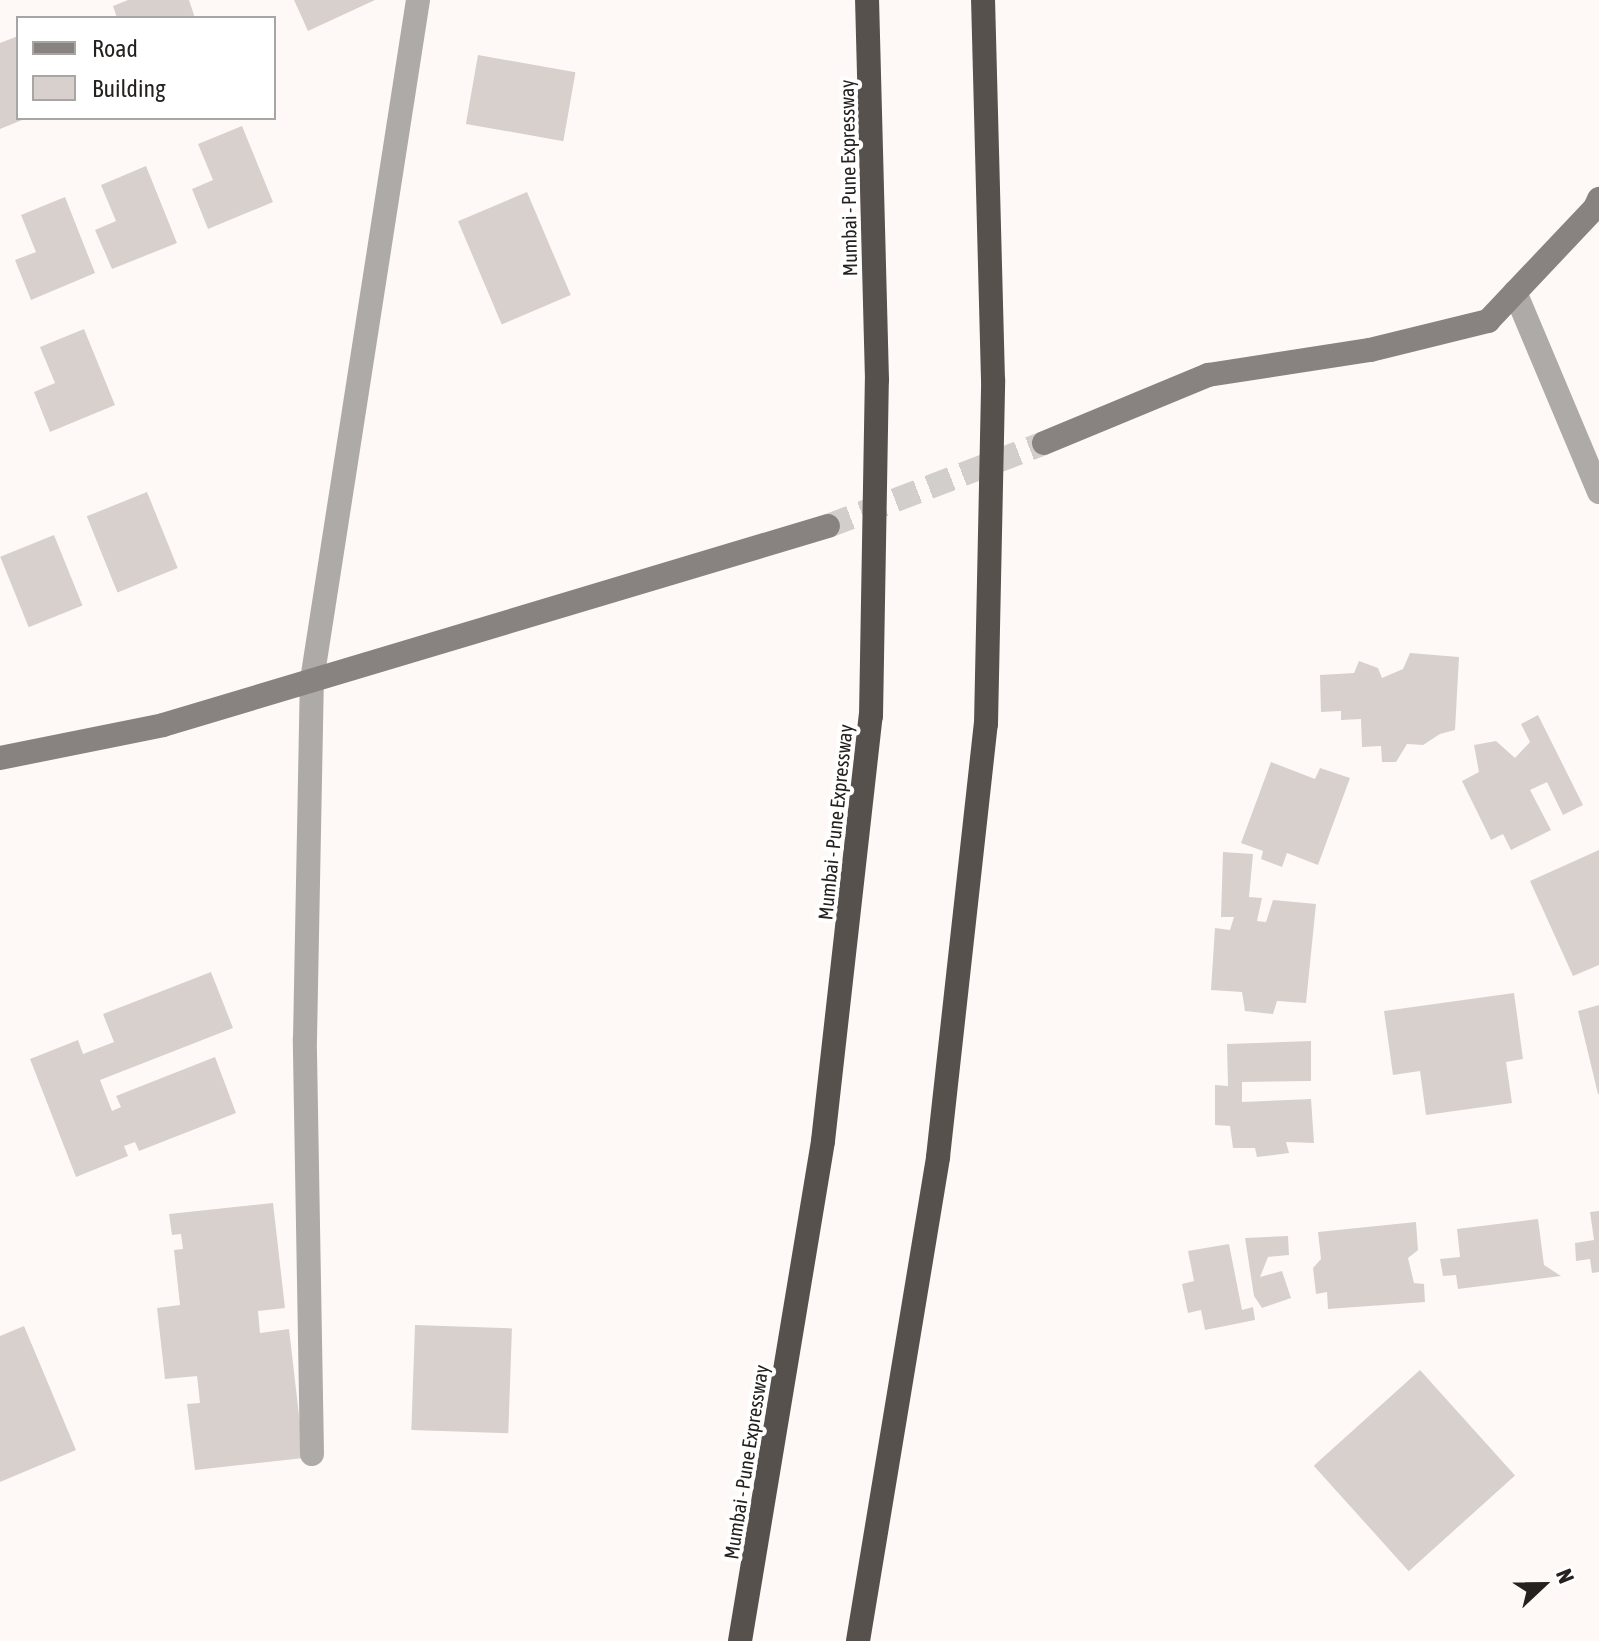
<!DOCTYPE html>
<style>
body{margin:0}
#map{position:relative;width:1599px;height:1641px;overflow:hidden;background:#fef9f7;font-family:"Asap Condensed",sans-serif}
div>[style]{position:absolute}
.building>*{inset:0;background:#d8d0cd;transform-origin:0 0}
.secondary-tunnel>*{height:24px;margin-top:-12px;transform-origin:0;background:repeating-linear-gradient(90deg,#d2cecc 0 24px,transparent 0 36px)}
.street>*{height:24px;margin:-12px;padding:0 12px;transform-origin:12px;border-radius:12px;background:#adaaa8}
.secondary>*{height:24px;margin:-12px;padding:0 12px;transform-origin:12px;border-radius:12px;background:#888381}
.highway>*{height:24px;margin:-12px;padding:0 12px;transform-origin:12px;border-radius:12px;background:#57514e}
span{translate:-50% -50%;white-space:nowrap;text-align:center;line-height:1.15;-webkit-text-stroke:8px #fff;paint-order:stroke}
.street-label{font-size:20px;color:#24211f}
.legend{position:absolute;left:16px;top:16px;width:260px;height:104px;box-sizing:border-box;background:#fff;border:2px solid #a7a6a5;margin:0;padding:10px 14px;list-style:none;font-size:24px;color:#24211f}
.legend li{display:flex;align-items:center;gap:16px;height:40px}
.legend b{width:40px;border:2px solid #a7a6a5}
.north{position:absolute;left:1503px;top:1545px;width:80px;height:80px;-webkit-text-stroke:6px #fff;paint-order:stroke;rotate:68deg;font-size:22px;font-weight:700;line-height:32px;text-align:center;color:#24211f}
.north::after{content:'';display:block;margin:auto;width:28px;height:36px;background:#24211f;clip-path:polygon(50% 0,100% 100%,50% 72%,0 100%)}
</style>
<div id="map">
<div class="building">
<i style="clip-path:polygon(128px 0,189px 0,195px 18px,117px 18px,113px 6px)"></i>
<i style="clip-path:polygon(294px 0,375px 0,308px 31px)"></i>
<i style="clip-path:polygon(18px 36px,18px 118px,27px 118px,0 129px,0 43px)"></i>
<i style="left:478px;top:55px;width:99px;height:70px;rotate:10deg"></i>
<i style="clip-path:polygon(242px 126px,273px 202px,208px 229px,192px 189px,213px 180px,198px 144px)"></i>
<i style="clip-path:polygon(146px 166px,177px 243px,112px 269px,95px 230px,116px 221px,101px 185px)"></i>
<i style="left:527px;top:192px;width:112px;height:75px;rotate:67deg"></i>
<i style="clip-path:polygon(65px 197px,95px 273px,31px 300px,15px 260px,36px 252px,21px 215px)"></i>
<i style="clip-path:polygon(84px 329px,115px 405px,50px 432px,34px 392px,55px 383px,40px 347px)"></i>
<i style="left:147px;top:492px;width:82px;height:65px;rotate:68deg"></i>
<i style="left:54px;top:535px;width:76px;height:58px;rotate:68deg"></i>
<i style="clip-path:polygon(1410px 653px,1459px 657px,1455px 730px,1440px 734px,1423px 745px,1407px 744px,1396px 762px,1382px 762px,1381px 746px,1362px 747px,1361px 719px,1341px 720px,1341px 711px,1321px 712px,1320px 675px,1354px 673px,1359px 661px,1378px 668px,1382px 678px,1403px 669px)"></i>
<i style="clip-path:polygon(1538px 715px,1583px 805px,1563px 815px,1547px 782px,1530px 790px,1551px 830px,1511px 850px,1503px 834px,1491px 840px,1462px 781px,1479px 772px,1474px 745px,1496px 741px,1515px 758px,1530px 742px,1521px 724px)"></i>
<i style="clip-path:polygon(1271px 762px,1315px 779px,1320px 768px,1350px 778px,1318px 865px,1287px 853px,1282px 867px,1261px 859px,1263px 851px,1241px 843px)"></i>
<i style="clip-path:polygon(1599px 850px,1599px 965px,1573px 976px,1530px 881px)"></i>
<i style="clip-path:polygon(1223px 852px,1253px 854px,1249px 897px,1262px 898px,1257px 921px,1266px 922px,1273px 900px,1316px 904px,1306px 1003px,1277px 1001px,1273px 1014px,1245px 1011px,1242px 992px,1211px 990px,1215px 928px,1230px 930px,1234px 917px,1221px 917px)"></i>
<i style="clip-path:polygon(211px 972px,233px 1028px,100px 1080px,112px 1111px,121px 1107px,116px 1096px,215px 1057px,236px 1113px,139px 1151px,135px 1142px,124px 1146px,128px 1156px,76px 1177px,30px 1059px,78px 1040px,83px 1054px,114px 1042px,103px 1014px)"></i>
<i style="clip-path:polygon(1514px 993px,1523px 1059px,1506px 1062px,1512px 1103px,1426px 1115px,1420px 1071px,1393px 1075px,1384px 1011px)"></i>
<i style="clip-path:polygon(1599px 1005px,1599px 1094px,1598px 1094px,1578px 1011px)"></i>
<i style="clip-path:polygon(1311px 1041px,1311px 1081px,1242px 1082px,1242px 1102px,1311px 1099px,1314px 1143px,1286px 1142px,1289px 1153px,1257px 1157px,1255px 1148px,1233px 1148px,1230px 1126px,1215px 1125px,1215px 1085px,1228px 1086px,1227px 1044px)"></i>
<i style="clip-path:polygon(273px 1203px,285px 1308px,258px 1311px,260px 1333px,289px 1329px,304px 1458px,195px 1470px,187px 1404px,200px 1403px,197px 1376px,165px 1379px,157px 1308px,180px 1305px,174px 1250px,183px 1249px,181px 1234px,172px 1235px,169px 1214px)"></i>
<i style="clip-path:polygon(1599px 1211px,1599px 1272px,1592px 1273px,1590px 1259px,1576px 1261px,1575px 1243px,1594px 1240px,1590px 1212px)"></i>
<i style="clip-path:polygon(1538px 1219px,1544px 1265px,1561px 1276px,1458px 1289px,1456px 1275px,1443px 1276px,1440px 1259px,1460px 1257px,1457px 1229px)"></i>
<i style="clip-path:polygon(1416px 1222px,1418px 1250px,1408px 1258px,1414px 1283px,1424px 1284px,1425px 1302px,1328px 1309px,1327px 1292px,1316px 1294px,1313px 1268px,1321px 1259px,1318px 1232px)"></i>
<i style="clip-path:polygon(1288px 1236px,1289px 1255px,1268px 1257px,1260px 1277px,1282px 1271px,1291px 1298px,1262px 1308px,1254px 1296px,1245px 1238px)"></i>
<i style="clip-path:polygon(1229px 1244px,1242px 1310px,1253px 1307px,1255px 1320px,1205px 1330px,1201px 1310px,1188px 1313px,1182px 1284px,1194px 1281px,1188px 1251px)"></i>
<i style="left:415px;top:1325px;width:97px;height:105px;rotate:2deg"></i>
<i style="clip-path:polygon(24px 1326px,76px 1450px,0 1482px,0 1336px)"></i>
<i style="left:1420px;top:1370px;width:142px;height:143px;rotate:48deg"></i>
</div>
<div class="secondary-tunnel">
<i style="left:828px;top:526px;width:231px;rotate:-21deg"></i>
</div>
<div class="street">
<i style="left:1515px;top:292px;width:217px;rotate:67.2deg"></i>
<i style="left:312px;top:1454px;width:415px;rotate:-91deg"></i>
<i style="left:305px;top:1039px;width:359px;rotate:-88.9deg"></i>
<i style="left:312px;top:680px;width:688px;rotate:-81.14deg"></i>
</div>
<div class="secondary">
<i style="left:1044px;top:443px;width:178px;rotate:-22.5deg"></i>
<i style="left:1208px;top:375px;width:164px;rotate:-8.8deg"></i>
<i style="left:1370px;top:350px;width:122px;rotate:-13.8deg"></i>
<i style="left:1488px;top:321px;width:156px;rotate:-46.6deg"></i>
<i style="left:1595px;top:208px;width:10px;rotate:-66deg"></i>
<i style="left:0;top:758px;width:166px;rotate:-11.4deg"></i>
<i style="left:163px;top:725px;width:694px;rotate:-16.66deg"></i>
</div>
<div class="highway">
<i style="left:740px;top:1641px;width:507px;rotate:-80.57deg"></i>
<i style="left:823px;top:1141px;width:428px;rotate:-83.6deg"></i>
<i style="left:871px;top:716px;width:336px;rotate:-89deg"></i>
<i style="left:877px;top:380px;width:380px;rotate:-91.5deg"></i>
<i style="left:858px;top:1641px;width:491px;rotate:-80.6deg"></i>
<i style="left:938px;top:1157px;width:436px;rotate:-83.7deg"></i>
<i style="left:986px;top:724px;width:344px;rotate:-88.8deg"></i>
<i style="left:993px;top:380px;width:380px;rotate:-91.5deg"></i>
</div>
<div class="street-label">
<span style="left:848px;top:178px;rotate:-91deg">Mumbai - Pune Expressway</span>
<span style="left:835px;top:822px;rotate:-84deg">Mumbai - Pune Expressway</span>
<span style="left:746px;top:1462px;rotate:-81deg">Mumbai - Pune Expressway</span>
</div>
<ul class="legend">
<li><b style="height:10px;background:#888381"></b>Road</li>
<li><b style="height:22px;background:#d8d0cd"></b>Building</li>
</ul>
<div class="north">N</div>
</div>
